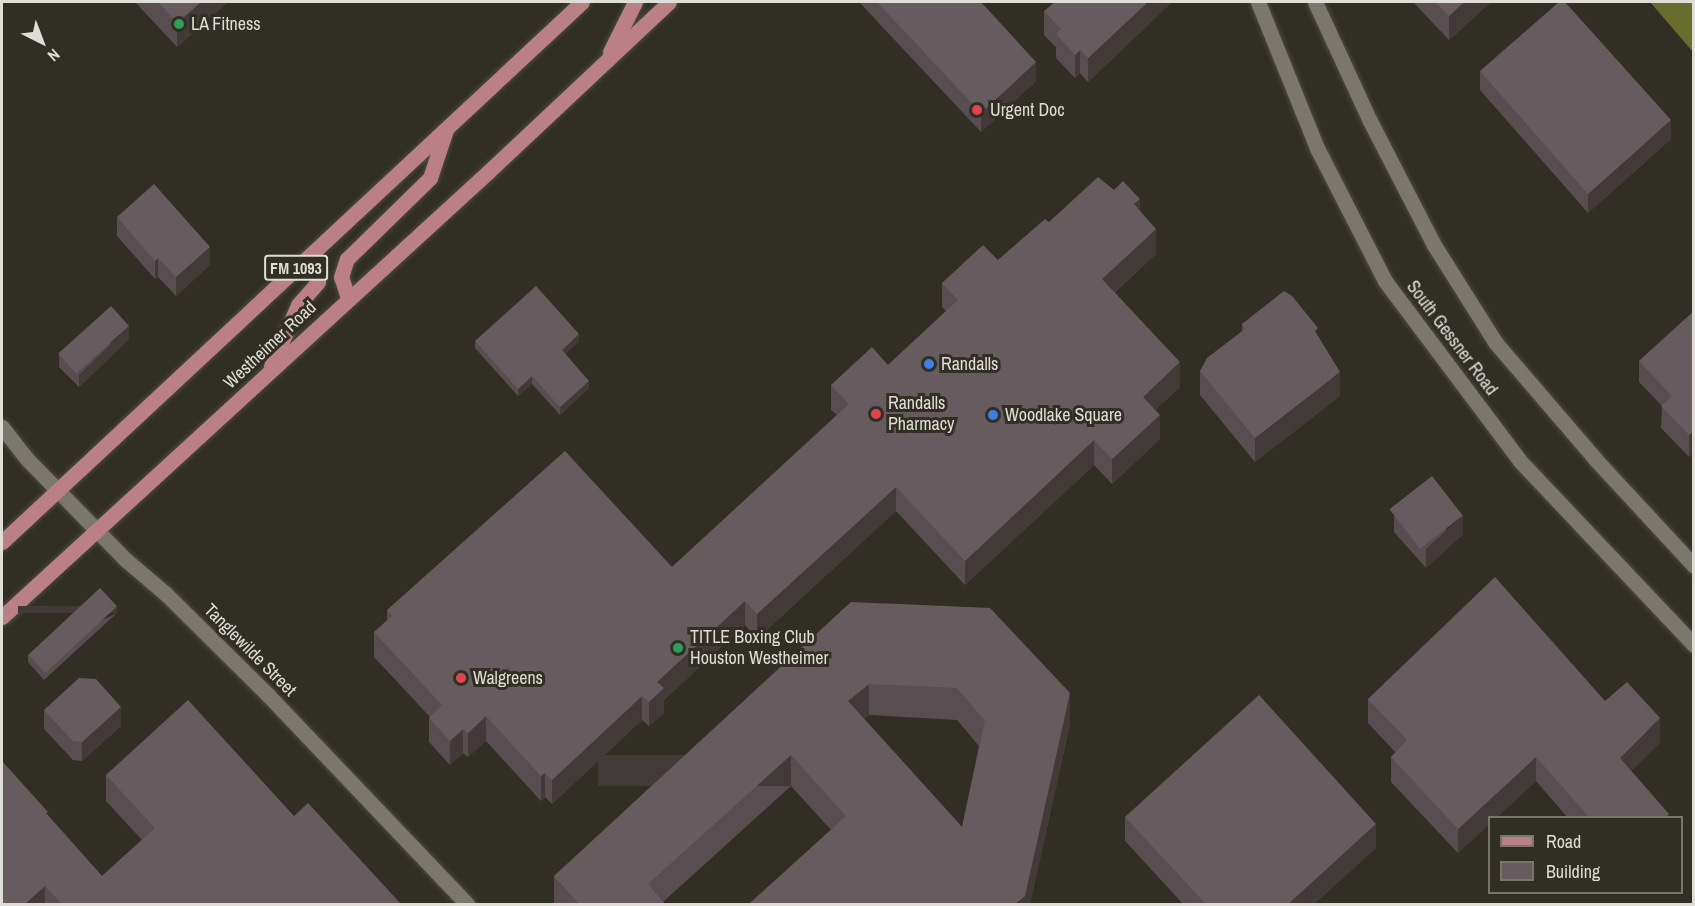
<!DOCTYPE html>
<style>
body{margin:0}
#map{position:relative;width:1695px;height:906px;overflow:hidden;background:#312e25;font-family:"Archivo Narrow",sans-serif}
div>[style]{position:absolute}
.forest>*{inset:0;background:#686c2d}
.roads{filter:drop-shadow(0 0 2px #4c4a42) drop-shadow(0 0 2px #4c4a42)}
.secondary>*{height:15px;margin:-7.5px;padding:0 7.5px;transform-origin:7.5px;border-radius:7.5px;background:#7b776d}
.primary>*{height:15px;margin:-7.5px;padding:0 7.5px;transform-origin:7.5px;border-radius:7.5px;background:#bb8083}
.wall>*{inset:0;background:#584d50}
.shaded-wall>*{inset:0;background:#423a39;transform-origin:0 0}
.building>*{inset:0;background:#665c5f;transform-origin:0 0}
.dots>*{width:16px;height:16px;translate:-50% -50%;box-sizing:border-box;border:3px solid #312e25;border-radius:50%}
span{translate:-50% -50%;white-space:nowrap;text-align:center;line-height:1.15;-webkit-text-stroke:6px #312e25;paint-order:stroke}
.shield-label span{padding:2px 4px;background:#312e25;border:2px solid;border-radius:4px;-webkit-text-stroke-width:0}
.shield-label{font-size:16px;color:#deddd7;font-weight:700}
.poi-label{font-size:18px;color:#deddd7}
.left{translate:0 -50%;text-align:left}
.street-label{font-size:18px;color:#deddd7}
.frame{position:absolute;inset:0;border:3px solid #deddd7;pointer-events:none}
.legend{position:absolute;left:1488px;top:816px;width:195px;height:78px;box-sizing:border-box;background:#312e25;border:2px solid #76746c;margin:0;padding:8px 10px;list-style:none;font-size:18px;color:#deddd7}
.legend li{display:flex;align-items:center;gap:12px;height:30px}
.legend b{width:30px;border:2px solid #76746c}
.north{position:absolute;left:12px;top:12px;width:60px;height:60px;-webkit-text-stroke:4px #312e25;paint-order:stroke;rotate:138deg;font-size:16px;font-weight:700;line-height:24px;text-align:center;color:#deddd7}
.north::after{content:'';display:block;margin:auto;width:21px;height:27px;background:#deddd7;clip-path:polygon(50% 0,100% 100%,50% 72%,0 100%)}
</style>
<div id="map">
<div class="forest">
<i style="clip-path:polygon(1650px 2px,1693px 2px,1693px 52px)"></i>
</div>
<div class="roads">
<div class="secondary">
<i style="left:1258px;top:2px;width:157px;rotate:68deg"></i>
<i style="left:1317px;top:148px;width:149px;rotate:62.9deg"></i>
<i style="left:1385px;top:281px;width:225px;rotate:53.1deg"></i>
<i style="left:1520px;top:461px;width:253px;rotate:46.6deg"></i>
<i style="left:1315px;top:2px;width:131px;rotate:65.2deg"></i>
<i style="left:1370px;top:121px;width:140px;rotate:62.7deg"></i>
<i style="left:1434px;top:245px;width:115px;rotate:57.8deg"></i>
<i style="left:1495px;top:342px;width:155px;rotate:49.4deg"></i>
<i style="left:1596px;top:460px;width:144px;rotate:47.2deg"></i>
<i style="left:2px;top:427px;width:41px;rotate:52deg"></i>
<i style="left:27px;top:459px;width:141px;rotate:45.6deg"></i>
<i style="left:126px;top:560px;width:52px;rotate:40.4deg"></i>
<i style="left:166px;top:594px;width:144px;rotate:44.7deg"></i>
<i style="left:268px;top:695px;width:289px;rotate:46.4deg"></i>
</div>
<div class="primary">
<i style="left:610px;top:52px;width:56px;rotate:-63.4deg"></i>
<i style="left:348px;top:298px;width:22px;rotate:-108deg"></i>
<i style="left:341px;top:277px;width:19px;rotate:-72deg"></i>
<i style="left:347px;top:259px;width:116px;rotate:-44.3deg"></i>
<i style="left:430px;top:178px;width:51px;rotate:-71.6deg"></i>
<i style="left:271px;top:366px;width:67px;rotate:-66.1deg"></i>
<i style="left:298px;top:305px;width:30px;rotate:-49deg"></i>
<i style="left:318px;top:282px;width:10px;rotate:-90deg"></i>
<i style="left:318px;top:272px;width:19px;rotate:-108deg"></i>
<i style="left:2px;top:542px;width:792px;rotate:-42.95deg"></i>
<i style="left:2px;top:617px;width:659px;rotate:-42.48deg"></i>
<i style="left:488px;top:172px;width:248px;rotate:-43.2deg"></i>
</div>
</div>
<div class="wall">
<i style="clip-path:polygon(135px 2px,228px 2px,177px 47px)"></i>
<i style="clip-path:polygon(859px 2px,981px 2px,1036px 81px,981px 132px)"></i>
<i style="clip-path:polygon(1172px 2px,1088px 82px,1080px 73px,1075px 78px,1056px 58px,1056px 47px,1044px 35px,1044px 11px)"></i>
<i style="clip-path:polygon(1413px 2px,1491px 2px,1449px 40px)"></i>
<i style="clip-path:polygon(1480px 71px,1671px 139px,1588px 213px,1480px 90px)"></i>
<i style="clip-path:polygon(1140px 211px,1156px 254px,1115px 292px,1180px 387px,1155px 410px,1160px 439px,1112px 484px,1094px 465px,965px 585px,896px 511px,757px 639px,745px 625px,664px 700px,664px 713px,649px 726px,642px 720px,552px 804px,545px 797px,541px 801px,486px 741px,468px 757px,463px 753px,450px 765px,429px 742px,429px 718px,430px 717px,374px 657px,374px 632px,387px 621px,387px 610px,672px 567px,837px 415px,831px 410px,831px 385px,888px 365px,946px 311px,942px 307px,942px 283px,998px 260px,1049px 222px)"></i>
<i style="clip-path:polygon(117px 217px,210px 265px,176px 296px,158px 277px,155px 279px,117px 236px)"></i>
<i style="clip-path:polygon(1694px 311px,1689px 457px,1661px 428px,1662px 406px,1639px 382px,1639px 361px)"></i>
<i style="clip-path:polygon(1242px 324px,1318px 336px,1340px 396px,1255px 462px,1200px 395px,1200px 371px,1242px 331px)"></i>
<i style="clip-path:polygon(129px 339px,79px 387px,59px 367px,59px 354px)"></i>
<i style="clip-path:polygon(475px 341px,579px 341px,565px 354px,589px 388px,560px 415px,532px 384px,518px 396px,475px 348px)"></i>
<i style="clip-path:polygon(1394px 514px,1463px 534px,1426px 568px,1394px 532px)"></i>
<i style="clip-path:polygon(evenodd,851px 602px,1070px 724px,1030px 904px,749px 904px,831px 830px,791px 786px,663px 902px,665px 904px,554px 904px,554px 876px,851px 602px,869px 715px,957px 720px,979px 746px,962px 827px,864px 719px,869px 715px)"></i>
<i style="clip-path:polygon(117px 613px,44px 680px,28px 662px,28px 655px)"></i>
<i style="clip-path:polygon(1368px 699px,1605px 701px,1660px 743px,1631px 771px,1669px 818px,1568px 818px,1536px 781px,1458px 853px,1391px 782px,1391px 757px,1396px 753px,1368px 723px)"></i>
<i style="clip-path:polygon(44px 710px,121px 726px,82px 761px,73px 760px,44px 729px)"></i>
<i style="clip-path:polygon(106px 775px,294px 816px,401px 904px,2px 904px,48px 816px,102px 876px,142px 840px,106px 801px)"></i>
<i style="clip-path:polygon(1125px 817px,1376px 848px,1314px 904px,1183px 904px,1125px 841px)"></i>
</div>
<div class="shaded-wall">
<i style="clip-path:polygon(201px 2px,228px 2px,177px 47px,177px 23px)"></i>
<i style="clip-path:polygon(1148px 2px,1172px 2px,1088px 82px,1088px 58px)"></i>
<i style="clip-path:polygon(1464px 2px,1491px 2px,1449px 40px,1449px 16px)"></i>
<i style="clip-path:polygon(1080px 50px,1080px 73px,1075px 78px,1075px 55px)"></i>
<i style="clip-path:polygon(1036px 62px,1036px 81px,981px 132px,981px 113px)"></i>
<i style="clip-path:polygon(1671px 120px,1671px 139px,1588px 213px,1588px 194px)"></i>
<i style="clip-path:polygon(1140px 199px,1140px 223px,1134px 204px)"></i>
<i style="clip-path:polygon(1156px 229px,1156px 254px,1102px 303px,1102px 279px)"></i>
<i style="clip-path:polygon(210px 247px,210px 265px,176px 296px,176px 277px)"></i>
<i style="clip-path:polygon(158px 258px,158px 277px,155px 279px,155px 261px)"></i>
<i style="clip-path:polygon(129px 326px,129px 339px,79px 387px,79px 375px)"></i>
<i style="clip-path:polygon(579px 334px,579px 341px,562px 357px,562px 350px)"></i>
<i style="clip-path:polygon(1180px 362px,1180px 387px,1143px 421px,1143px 397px)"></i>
<i style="clip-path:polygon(1340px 372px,1340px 396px,1255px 462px,1255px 438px)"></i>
<i style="clip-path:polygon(532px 376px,532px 384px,518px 396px,518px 389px)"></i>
<i style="clip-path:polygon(589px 381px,589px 388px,560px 415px,560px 407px)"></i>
<i style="clip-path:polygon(1160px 415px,1160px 439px,1112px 484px,1112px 459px)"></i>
<i style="clip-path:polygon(1694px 431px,1694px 452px,1689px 457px,1689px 435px)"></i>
<i style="clip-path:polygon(1094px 440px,1094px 465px,965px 585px,965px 561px)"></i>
<i style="clip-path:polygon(896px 487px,896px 511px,757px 639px,757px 614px)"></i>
<i style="clip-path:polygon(1463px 515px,1463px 534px,1426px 568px,1426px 549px)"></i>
<i style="clip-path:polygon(745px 601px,745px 625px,664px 700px,664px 713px,649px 726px,649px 702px,657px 682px)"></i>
<i style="left:117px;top:606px;width:7px;height:99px;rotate:90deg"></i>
<i style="clip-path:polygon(869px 684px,869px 715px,848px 733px,848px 701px)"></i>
<i style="clip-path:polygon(1070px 693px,1070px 724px,1030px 904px,1016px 904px)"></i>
<i style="clip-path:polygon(642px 696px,642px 720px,552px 804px,552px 780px)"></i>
<i style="clip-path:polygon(121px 707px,121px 726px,82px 761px,82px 742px)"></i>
<i style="clip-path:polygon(486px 716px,486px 741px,468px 757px,468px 733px)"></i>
<i style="clip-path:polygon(1660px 718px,1660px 743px,1620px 782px,1620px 758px)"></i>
<i style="clip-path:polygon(463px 729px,463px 753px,450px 765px,450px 741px)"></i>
<i style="left:791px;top:755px;width:31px;height:193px;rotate:90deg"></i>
<i style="clip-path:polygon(1536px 757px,1536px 781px,1496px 818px,1490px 818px,1490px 824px,1458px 853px,1458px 829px)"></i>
<i style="clip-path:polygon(545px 773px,545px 797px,541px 801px,541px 776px)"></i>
<i style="clip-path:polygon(1376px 824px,1376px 848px,1314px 904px,1288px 904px)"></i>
<i style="clip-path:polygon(45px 886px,45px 904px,25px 904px)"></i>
</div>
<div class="building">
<i style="clip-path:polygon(158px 2px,201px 2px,177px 23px)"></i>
<i style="clip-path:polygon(877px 2px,981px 2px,1036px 62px,981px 113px)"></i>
<i style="clip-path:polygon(1055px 2px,1148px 2px,1088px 58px,1080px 50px,1075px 55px,1056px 34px,1061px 29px,1044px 11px)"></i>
<i style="clip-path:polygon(1435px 2px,1464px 2px,1449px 16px)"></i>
<i style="clip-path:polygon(1559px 2px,1565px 2px,1671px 120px,1588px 194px,1480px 71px)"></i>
<i style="clip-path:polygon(1098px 177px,1114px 190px,1123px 181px,1140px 199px,1134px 204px,1156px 229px,1102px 279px,1180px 362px,1143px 397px,1160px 415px,1112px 459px,1094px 440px,965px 561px,896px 487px,757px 614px,745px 601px,657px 682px,664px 688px,649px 702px,642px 696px,552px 780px,545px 773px,541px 776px,486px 716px,468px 733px,463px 729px,450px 741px,429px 718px,442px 705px,374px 632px,392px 616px,387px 610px,565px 451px,672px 567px,849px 404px,831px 385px,872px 347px,888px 365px,958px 300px,942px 283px,983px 245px,998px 260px,1045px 219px,1049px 222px)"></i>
<i style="clip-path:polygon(154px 184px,210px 247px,176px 277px,158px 258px,155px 261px,117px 217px)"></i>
<i style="clip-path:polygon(536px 286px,579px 334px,562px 350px,589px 381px,560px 407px,532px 376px,518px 389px,475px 341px)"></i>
<i style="clip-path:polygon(1284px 291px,1292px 296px,1318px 328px,1315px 331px,1340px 372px,1255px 438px,1200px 371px,1207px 358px,1245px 329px,1242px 324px)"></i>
<i style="left:111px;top:306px;width:27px;height:71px;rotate:48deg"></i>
<i style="clip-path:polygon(1694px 311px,1694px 431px,1689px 435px,1661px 406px,1672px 396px,1639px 361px)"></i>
<i style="left:1432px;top:476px;width:50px;height:54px;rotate:52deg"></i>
<i style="clip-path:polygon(1495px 577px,1605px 701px,1627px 682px,1660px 718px,1620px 758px,1669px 814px,1666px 818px,1590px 818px,1536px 757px,1458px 829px,1391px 757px,1407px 740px,1368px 699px)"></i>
<i style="left:100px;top:588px;width:25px;height:98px;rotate:47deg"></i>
<i style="clip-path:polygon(evenodd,851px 602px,990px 608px,1070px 693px,1025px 896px,1016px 903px,1017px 904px,749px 904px,846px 816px,791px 755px,648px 884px,665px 904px,579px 904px,554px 876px,851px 602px,869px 684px,957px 688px,985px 721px,962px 827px,848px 701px,869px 684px)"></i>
<i style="clip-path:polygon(79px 678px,96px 679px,121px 707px,82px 742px,73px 741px,44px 710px)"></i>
<i style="clip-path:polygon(1259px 695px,1376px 824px,1288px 904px,1206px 904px,1125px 817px)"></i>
<i style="clip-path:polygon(188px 700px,294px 816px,308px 803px,401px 904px,62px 904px,45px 886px,25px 904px,2px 904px,2px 761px,48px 812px,46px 813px,102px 876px,155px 828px,106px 775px)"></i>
</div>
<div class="dots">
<i style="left:179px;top:24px;background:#2e9e5b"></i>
<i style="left:977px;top:110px;background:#e0444e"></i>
<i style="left:929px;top:364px;background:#3f7fe0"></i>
<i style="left:876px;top:414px;background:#e0444e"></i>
<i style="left:993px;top:415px;background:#3f7fe0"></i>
<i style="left:678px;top:648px;background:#2e9e5b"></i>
<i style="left:461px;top:678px;background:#e0444e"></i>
</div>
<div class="shield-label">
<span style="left:296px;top:268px">FM 1093</span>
</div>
<div class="poi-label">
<span class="left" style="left:191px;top:24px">LA Fitness</span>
<span class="left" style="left:990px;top:110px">Urgent Doc</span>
<span class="left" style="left:941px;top:364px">Randalls</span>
<span class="left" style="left:888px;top:414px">Randalls<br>Pharmacy</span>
<span class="left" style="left:1005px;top:415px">Woodlake Square</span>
<span class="left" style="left:690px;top:648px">TITLE Boxing Club<br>Houston Westheimer</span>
<span class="left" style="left:473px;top:678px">Walgreens</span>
</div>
<div class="street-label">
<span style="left:1452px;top:338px;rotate:53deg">South Gessner Road</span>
<span style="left:270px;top:345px;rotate:-43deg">Westheimer Road</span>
<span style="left:250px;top:650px;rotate:45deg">Tanglewilde Street</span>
</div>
<div class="frame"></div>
<ul class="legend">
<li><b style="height:8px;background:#bb8083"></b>Road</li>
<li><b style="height:16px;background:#665c5f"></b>Building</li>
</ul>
<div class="north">N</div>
</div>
